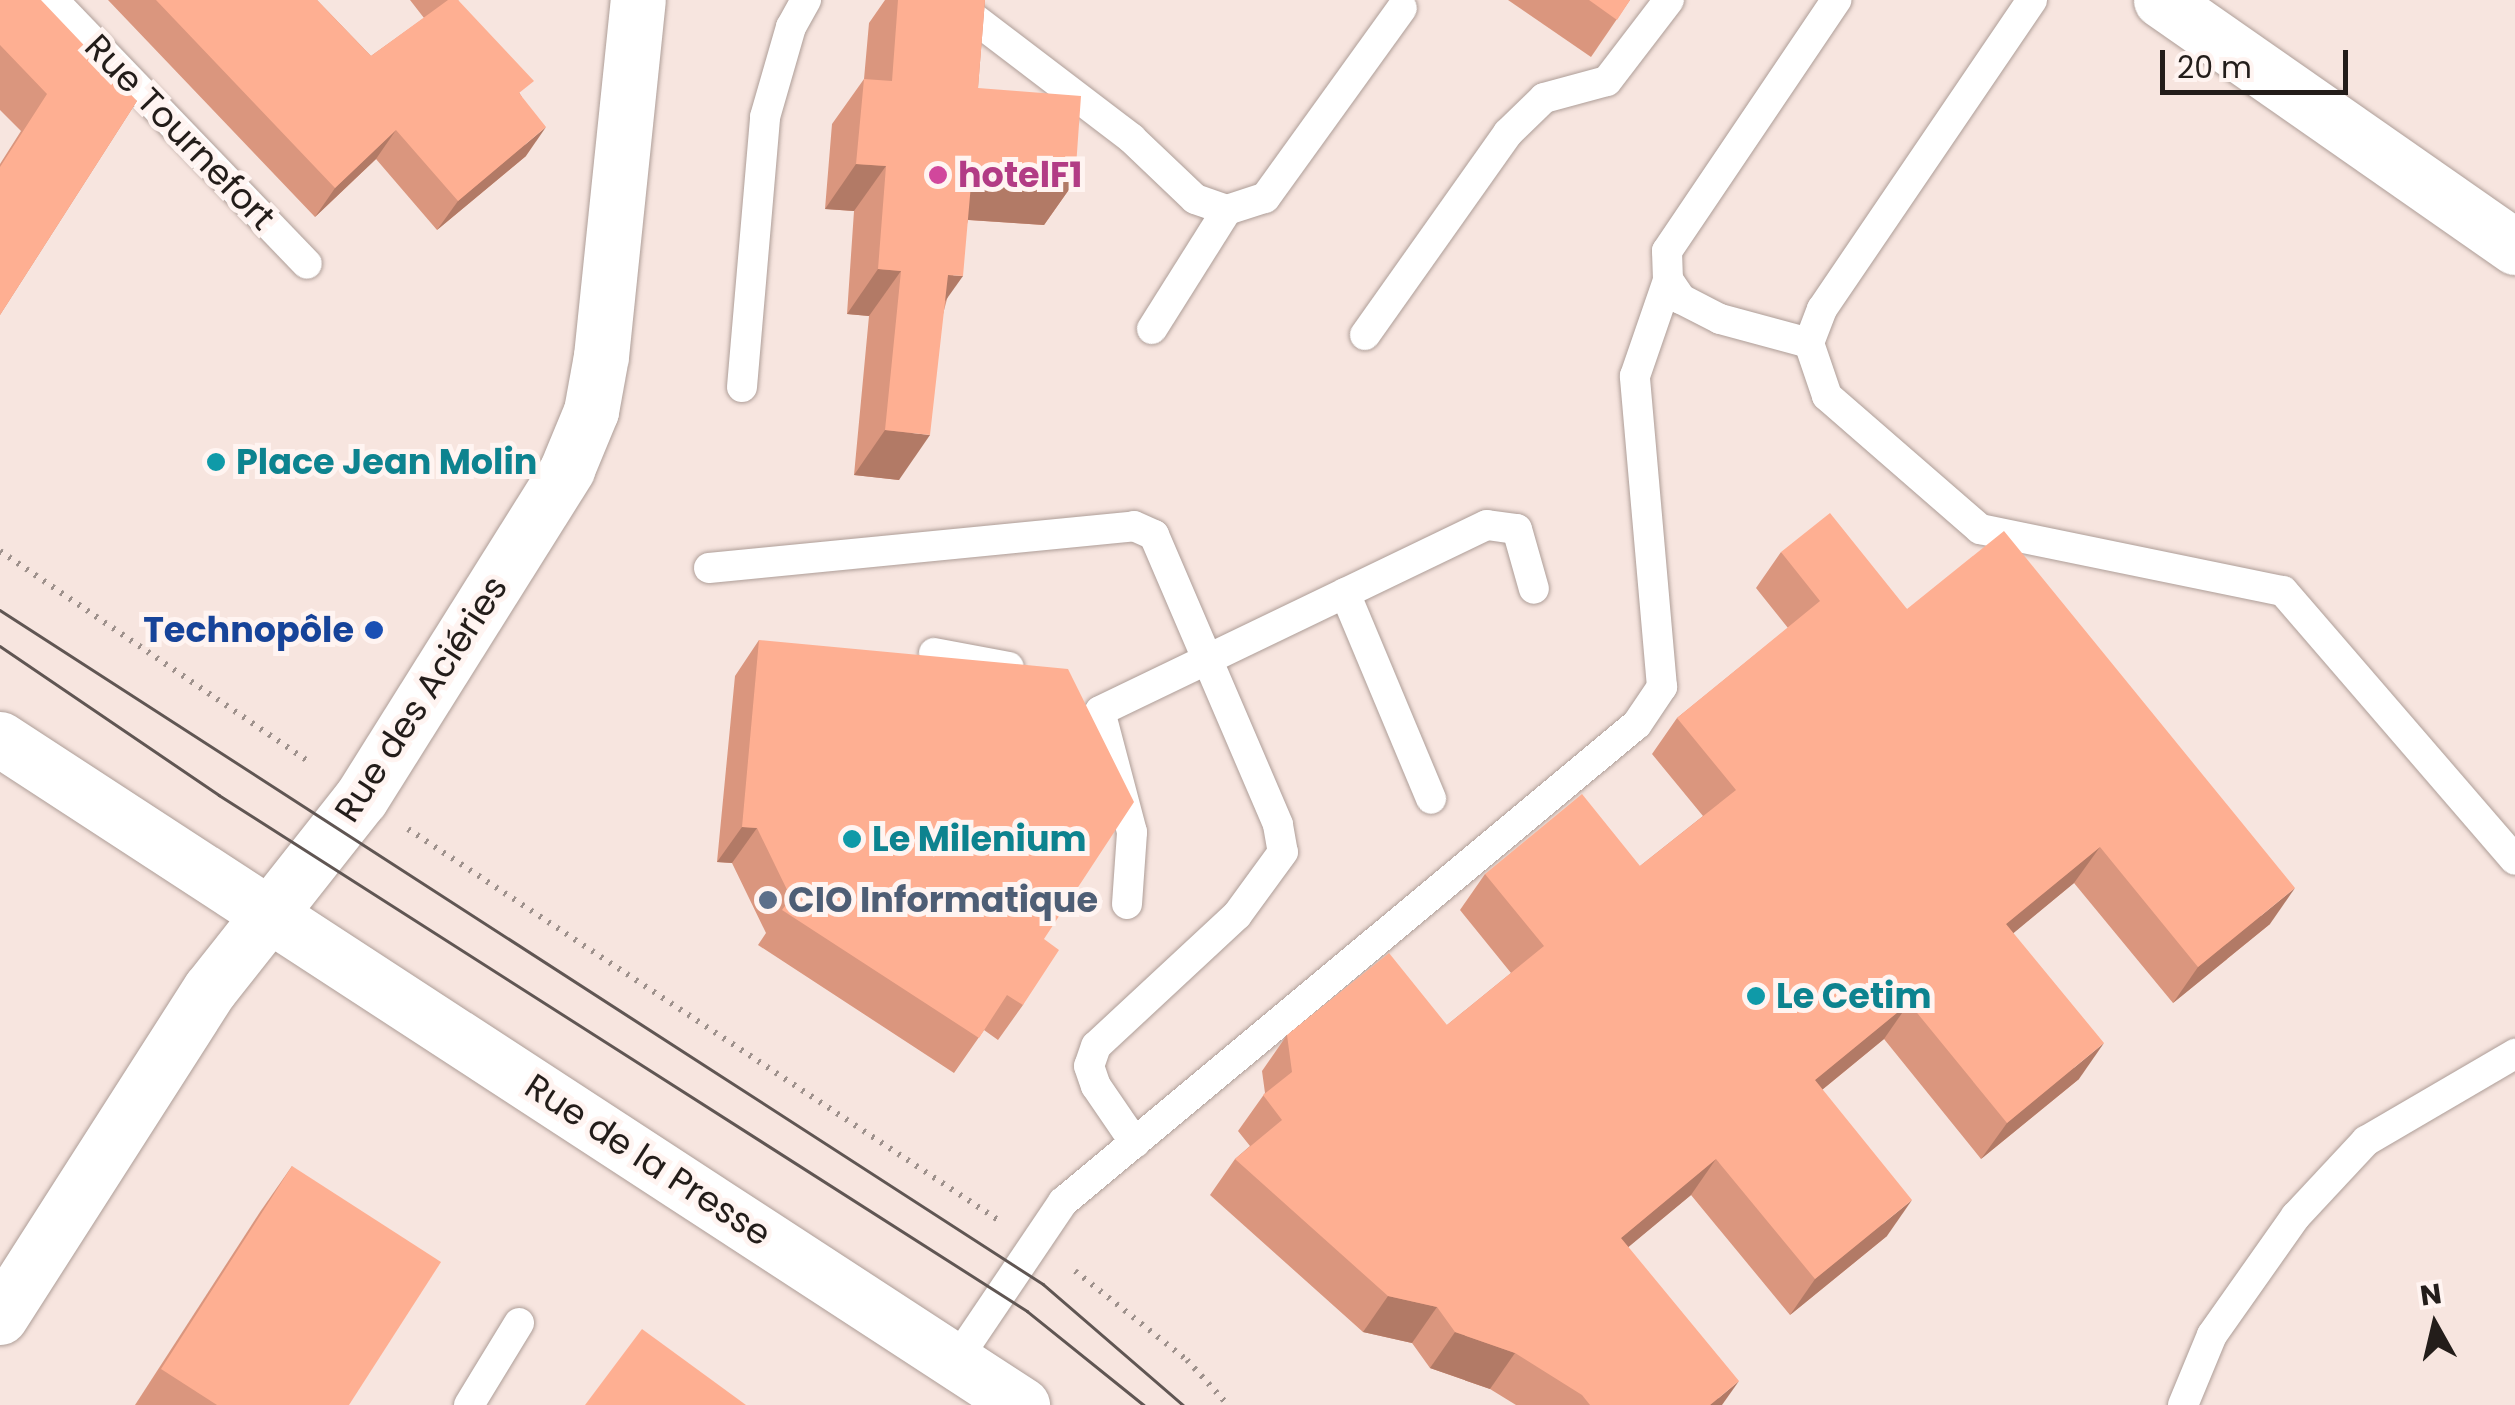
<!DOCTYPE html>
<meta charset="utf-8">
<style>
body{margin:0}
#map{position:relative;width:2515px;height:1405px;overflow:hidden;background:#f7e5df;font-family:Poppins,sans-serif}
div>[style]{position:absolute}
.path>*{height:6px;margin-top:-3px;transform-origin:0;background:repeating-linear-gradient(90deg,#9e918c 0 2.5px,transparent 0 10.5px)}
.roads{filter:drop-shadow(0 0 2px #ae9e98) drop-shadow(0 0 2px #ae9e98)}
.lane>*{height:30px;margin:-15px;padding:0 15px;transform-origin:15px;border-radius:15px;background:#fff}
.street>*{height:55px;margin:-27.5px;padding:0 27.5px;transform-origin:27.5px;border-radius:27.5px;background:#fff}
.secondary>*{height:55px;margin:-27.5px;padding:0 27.5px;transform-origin:27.5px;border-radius:27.5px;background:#fff}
.tram>*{height:2.5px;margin:-1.25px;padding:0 1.25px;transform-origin:1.25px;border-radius:1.25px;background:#605653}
.wall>*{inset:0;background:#da967e}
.shaded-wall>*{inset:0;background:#b27a66}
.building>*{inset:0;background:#feaf92}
.dots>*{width:28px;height:28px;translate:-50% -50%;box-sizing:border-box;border:5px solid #fff4f1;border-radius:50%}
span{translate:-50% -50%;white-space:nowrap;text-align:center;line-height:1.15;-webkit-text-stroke:10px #fff4f1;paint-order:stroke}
.street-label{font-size:35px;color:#231d1a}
.hotel-label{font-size:35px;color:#b23c85;font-weight:700}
.left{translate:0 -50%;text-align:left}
.culture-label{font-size:35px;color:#0d838f;font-weight:700}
.transit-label{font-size:35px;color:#164399;font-weight:700}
.right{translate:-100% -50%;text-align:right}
.service-label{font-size:35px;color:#4e5e75;font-weight:700}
.north{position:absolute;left:2385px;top:1275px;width:100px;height:100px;-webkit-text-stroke:8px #fff4f1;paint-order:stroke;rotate:352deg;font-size:28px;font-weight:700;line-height:40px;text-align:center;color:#231d1a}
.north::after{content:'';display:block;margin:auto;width:35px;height:45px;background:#231d1a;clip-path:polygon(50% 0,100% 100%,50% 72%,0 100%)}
.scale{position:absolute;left:2160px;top:50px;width:188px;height:45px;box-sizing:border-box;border:5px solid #231d1a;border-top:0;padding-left:12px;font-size:30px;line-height:35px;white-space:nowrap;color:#231d1a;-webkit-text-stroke:8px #fff4f1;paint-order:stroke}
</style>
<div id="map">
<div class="path">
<i style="left:0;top:551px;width:376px;rotate:34.3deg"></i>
<i style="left:408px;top:829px;width:708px;rotate:33.53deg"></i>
<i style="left:1075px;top:1271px;width:143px;rotate:38.5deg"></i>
<i style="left:1187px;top:1360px;width:61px;rotate:47.7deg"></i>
</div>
<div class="roads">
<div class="lane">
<i style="left:53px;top:0;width:366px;rotate:46.1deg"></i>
<i style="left:950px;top:0;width:228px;rotate:37.3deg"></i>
<i style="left:1131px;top:138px;width:88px;rotate:43.6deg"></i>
<i style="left:1195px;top:199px;width:34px;rotate:19deg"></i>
<i style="left:1227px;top:210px;width:40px;rotate:-18deg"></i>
<i style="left:1265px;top:198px;width:234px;rotate:-54.2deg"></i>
<i style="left:2032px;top:0;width:374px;rotate:124.2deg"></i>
<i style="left:1822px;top:309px;width:36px;rotate:111deg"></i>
<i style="left:1809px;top:343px;width:56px;rotate:71.2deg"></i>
<i style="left:1827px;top:396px;width:203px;rotate:41deg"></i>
<i style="left:1980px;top:529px;width:309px;rotate:11.6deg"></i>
<i style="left:2283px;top:591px;width:355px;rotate:49.2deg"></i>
<i style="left:1152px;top:329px;width:141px;rotate:-57.8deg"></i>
<i style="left:1365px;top:335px;width:247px;rotate:-54.7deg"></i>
<i style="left:1508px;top:133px;width:50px;rotate:-44.2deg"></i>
<i style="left:1544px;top:98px;width:65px;rotate:-15.1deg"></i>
<i style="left:1607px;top:81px;width:102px;rotate:-52.6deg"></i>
<i style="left:1809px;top:343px;width:92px;rotate:-164.9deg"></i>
<i style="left:1720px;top:319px;width:44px;rotate:-152.9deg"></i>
<i style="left:1681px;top:299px;width:23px;rotate:-124deg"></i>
<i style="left:1668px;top:280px;width:29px;rotate:-92deg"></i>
<i style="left:1667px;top:251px;width:303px;rotate:-56deg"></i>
<i style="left:742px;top:387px;width:271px;rotate:-85.1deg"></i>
<i style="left:765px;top:117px;width:94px;rotate:-73.9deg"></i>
<i style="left:791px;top:27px;width:31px;rotate:-61deg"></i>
<i style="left:709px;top:568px;width:427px;rotate:-5.6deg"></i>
<i style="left:1134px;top:526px;width:22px;rotate:24deg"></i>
<i style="left:1154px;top:535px;width:315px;rotate:66.8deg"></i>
<i style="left:1278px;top:825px;width:27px;rotate:80deg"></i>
<i style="left:1283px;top:852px;width:78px;rotate:126.1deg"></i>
<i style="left:1237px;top:915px;width:192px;rotate:137.1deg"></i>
<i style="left:1096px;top:1046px;width:21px;rotate:109deg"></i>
<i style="left:1089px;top:1066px;width:21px;rotate:71deg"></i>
<i style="left:1096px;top:1086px;width:69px;rotate:55.6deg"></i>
<i style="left:1345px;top:593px;width:223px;rotate:67.3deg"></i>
<i style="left:934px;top:653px;width:76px;rotate:10.6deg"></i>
<i style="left:1127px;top:904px;width:72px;rotate:-86deg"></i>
<i style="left:1132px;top:832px;width:125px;rotate:-104.8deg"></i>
<i style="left:1100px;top:711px;width:429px;rotate:-25.7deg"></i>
<i style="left:1487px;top:525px;width:30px;rotate:8deg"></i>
<i style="left:1517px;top:529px;width:62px;rotate:74.2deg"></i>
<i style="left:955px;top:1362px;width:193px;rotate:-56deg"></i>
<i style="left:1063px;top:1202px;width:747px;rotate:-39.79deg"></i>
<i style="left:1637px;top:724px;width:45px;rotate:-56deg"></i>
<i style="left:1662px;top:687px;width:312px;rotate:-95deg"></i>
<i style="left:1635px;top:376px;width:102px;rotate:-71deg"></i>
<i style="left:469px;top:1405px;width:96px;rotate:-58.6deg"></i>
<i style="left:2183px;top:1405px;width:76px;rotate:-67.5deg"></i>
<i style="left:2212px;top:1335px;width:146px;rotate:-54.8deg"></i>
<i style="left:2296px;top:1216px;width:103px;rotate:-47deg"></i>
<i style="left:2366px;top:1141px;width:173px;rotate:-30.3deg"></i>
</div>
<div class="street">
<i style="left:2161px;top:0;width:432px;rotate:34.9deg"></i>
<i style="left:0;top:739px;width:1220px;rotate:33.09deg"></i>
</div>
<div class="secondary">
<i style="left:0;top:1317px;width:389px;rotate:-57.4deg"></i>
<i style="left:210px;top:989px;width:243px;rotate:-51.7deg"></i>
<i style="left:361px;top:798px;width:388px;rotate:-57.9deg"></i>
<i style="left:567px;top:469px;width:63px;rotate:-67.5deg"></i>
<i style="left:591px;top:411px;width:56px;rotate:-79.7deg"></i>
<i style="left:601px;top:356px;width:358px;rotate:-84.1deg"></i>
</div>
</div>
<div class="tram">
<i style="left:0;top:610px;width:1242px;rotate:32.87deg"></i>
<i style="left:1043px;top:1284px;width:185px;rotate:40.8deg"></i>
<i style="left:0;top:646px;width:265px;rotate:34.2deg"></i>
<i style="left:219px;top:795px;width:959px;rotate:32.56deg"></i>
<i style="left:1027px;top:1311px;width:150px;rotate:38.8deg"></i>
</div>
<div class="wall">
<i style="clip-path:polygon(0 0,137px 101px,0 315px,0 164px,21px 131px,0 110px)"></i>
<i style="clip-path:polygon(108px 0,317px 0,371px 56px,424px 18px,410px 0,458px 0,522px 97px,526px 156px,437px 230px,376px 159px,315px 217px)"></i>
<i style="clip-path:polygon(885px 0,985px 0,978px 88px,1075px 181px,1044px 225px,968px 220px,899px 480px,854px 475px,869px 316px,847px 314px,854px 211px,825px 209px,832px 124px,864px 79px,869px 23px)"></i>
<i style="clip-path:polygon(1508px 0,1630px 0,1591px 57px)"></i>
<i style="clip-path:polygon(1781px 552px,1907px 609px,2270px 924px,2173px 1003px,2074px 883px,2013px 933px,2079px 1079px,1981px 1159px,1884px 1039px,1822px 1090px,1887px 1236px,1790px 1315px,1691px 1195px,1628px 1247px,1722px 1405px,1516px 1405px,1490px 1389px,1430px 1368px,1412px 1343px,1363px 1332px,1210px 1195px,1235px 1159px,1250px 1146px,1238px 1131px,1265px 1093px,1262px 1071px,1287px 1035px,1447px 1025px,1511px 973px,1460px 910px,1485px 874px,1640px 866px,1703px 816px,1652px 754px,1677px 718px,1788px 628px,1756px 588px)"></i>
<i style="clip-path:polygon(759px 640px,1044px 939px,1023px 1005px,998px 1040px,984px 1030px,954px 1073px,758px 945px,766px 933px,732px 863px,717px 862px,735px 676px)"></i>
<i style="clip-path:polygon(292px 1166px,349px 1405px,135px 1405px,260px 1212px)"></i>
</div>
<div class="shaded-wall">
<i style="clip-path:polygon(546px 127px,526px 156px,437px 230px,458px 201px)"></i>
<i style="clip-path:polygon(396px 130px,376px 159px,315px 217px,335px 188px)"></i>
<i style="clip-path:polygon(856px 164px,886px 166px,854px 211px,825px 209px)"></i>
<i style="clip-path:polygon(972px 173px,1075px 181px,1044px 225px,940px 218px)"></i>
<i style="clip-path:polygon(878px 269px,901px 271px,869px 316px,847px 314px)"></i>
<i style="clip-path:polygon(948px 275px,963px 276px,931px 321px)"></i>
<i style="clip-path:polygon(885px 430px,930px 435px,899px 480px,854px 475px)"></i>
<i style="clip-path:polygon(742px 827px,757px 828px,732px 863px,717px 862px)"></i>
<i style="clip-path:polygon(2100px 847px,2074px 883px,1981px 960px,2006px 924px)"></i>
<i style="clip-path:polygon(2295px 888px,2270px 924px,2173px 1003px,2198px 967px)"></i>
<i style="clip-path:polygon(1909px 1003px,1884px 1039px,1790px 1116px,1815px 1080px)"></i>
<i style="clip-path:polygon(2104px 1043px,2079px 1079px,1981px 1159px,2007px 1123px)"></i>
<i style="clip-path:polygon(1716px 1159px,1691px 1195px,1596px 1274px,1621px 1238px)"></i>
<i style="clip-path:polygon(1912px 1200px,1887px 1236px,1790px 1315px,1815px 1279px)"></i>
<i style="clip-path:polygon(1388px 1296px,1437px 1307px,1412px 1343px,1363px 1332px)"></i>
<i style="clip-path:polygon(1455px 1332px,1515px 1353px,1490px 1389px,1430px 1368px)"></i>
<i style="clip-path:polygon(1739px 1381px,1722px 1405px,1710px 1405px)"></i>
</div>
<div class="building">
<i style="clip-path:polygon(0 0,41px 0,137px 101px,0 315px,0 167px,47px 94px,0 45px)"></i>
<i style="clip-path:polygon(156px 0,317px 0,371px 56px,448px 0,458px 0,534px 81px,519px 93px,546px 127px,458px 201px,396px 130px,335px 188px)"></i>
<i style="clip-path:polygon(898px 0,985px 0,978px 88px,1081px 96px,1075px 181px,972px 173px,963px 276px,948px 275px,930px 435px,885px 430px,901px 271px,878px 269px,886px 166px,856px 164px,864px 79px,892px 81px)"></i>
<i style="clip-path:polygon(1589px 0,1630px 0,1617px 20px)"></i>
<i style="clip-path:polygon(1830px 513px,1907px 609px,2004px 531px,2295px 888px,2198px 967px,2100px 847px,2006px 924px,2104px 1043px,2007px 1123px,1909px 1003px,1815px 1080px,1912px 1200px,1815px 1279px,1716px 1159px,1621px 1238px,1739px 1381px,1710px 1405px,1590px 1405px,1582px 1395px,1515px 1353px,1455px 1332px,1437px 1307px,1388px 1296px,1235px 1159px,1282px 1120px,1263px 1095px,1292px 1072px,1287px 1035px,1389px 953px,1447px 1025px,1544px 946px,1485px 874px,1582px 794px,1640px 866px,1736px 790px,1677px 718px,1820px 601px,1781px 552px)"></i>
<i style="clip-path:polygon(759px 640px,1068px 669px,1134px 802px,1044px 939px,1059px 950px,1023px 1005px,1007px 995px,979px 1038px,782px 910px,791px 898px,757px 828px,742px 827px)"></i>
<i style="clip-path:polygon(292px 1166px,441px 1262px,349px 1405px,217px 1405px,161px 1369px)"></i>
<i style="clip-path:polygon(642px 1329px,746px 1405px,585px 1405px)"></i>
</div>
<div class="dots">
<i style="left:938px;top:175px;background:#d1479c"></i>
<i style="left:216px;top:462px;background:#0f9aa8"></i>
<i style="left:374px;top:630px;background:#1a4fb4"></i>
<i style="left:852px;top:839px;background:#0f9aa8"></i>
<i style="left:768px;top:900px;background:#5c6f8a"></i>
<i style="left:1756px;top:996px;background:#0f9aa8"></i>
</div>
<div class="street-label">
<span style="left:180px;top:132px;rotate:46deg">Rue Tournefort</span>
<span style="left:421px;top:699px;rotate:-57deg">Rue des Aciéries</span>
<span style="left:648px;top:1160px;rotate:33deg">Rue de la Presse</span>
</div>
<div class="hotel-label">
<span class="left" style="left:958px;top:175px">hotelF1</span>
</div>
<div class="culture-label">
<span class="left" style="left:236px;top:462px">Place Jean Molin</span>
<span class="left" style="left:872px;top:839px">Le Milenium</span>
<span class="left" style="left:1776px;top:996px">Le Cetim</span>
</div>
<div class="transit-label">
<span class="right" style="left:354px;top:630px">Technopôle</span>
</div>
<div class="service-label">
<span class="left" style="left:788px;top:900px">CIO Informatique</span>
</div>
<div class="north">N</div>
<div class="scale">20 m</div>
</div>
